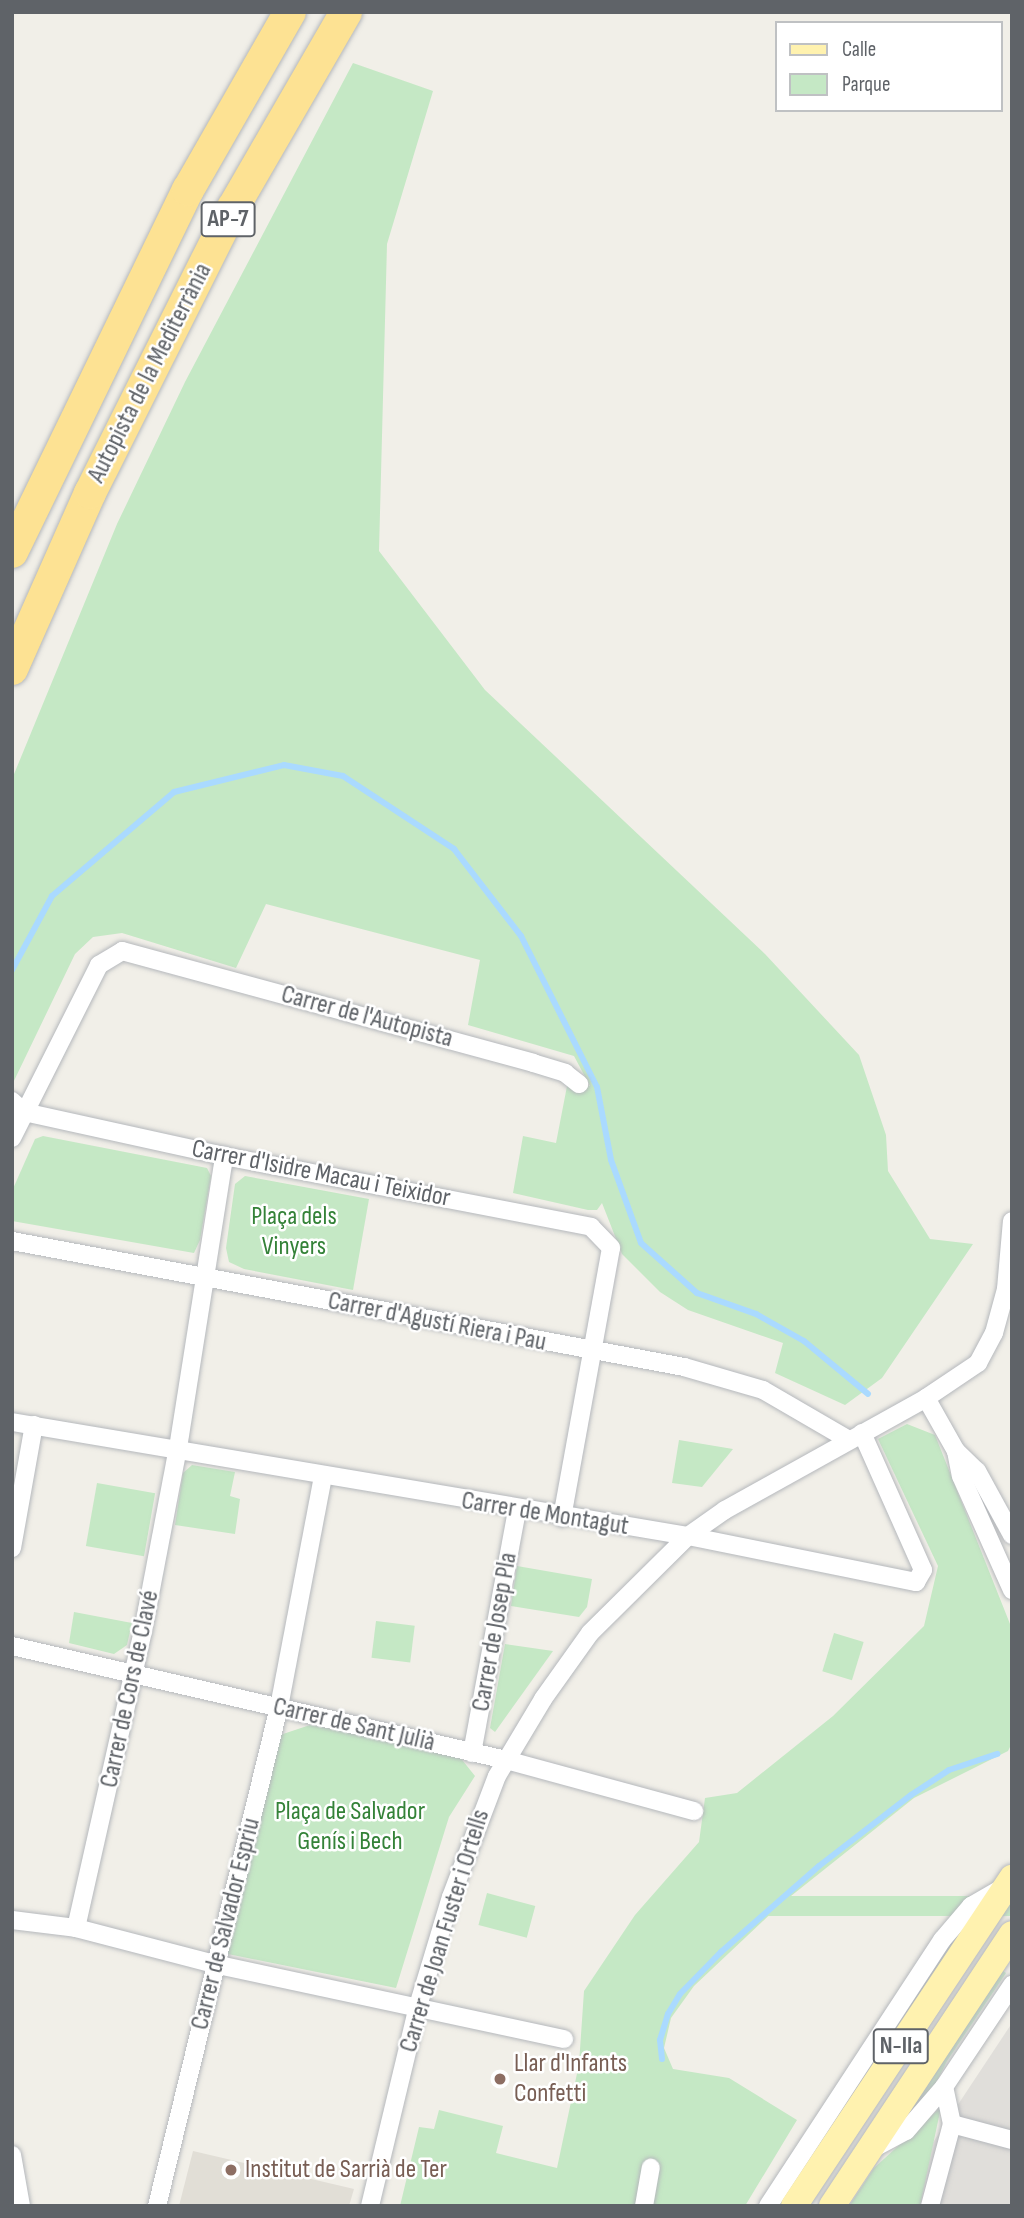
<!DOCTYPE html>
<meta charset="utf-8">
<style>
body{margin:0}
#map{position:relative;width:1024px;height:2218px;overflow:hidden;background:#f1efe8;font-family:"Sofia Sans Condensed",sans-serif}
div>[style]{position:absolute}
.industrial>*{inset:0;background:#e0deda}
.education>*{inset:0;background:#e1ded6}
.green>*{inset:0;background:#c5e8c5;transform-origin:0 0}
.stream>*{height:6px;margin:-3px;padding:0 3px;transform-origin:3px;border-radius:3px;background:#aadaff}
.roads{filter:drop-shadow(0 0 2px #b5b8bc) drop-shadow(0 0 2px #b5b8bc)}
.street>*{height:18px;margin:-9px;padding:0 9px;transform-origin:9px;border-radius:9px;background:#fff}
.primary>*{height:26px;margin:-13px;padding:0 13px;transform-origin:13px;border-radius:13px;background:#fff2af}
.highway>*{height:32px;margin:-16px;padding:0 16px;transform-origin:16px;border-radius:16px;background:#fde293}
.dots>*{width:19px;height:19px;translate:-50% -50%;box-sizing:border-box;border:4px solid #fff;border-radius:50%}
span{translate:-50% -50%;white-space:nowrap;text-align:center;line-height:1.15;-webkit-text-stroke:5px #fff;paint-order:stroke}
.shield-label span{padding:2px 5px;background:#fff;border:2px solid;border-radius:5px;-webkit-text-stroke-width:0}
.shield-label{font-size:24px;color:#5f6368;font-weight:700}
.street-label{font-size:26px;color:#5f6368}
.park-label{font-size:26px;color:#348238}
.education-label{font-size:26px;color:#785e54}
.left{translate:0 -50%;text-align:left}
.frame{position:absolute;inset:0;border:14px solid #5f6368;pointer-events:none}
.legend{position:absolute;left:775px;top:21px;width:228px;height:91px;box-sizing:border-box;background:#fff;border:2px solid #bfc1c3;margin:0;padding:9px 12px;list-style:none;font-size:21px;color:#5f6368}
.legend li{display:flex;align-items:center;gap:14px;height:35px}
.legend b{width:35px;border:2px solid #bfc1c3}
</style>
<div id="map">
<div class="industrial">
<i style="clip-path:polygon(1012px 2023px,1012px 2206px,891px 2206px,965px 2094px)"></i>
</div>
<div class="education">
<i style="clip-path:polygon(193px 2151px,354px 2189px,349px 2206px,179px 2206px)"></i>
</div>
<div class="green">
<i style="clip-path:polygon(353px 63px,433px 91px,387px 244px,379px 551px,485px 690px,765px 954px,859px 1055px,886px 1135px,888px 1171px,930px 1239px,973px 1244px,882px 1378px,845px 1405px,775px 1373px,783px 1343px,688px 1310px,660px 1292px,622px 1254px,602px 1203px,597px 1210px,588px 1210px,513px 1193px,523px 1136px,556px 1143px,568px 1081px,590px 1086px,574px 1056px,468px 1025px,480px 960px,266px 904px,236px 968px,122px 933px,93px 937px,75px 954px,12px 1085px,12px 779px,117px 524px,185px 382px)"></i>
<i style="clip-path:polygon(43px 1136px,207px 1168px,211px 1176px,200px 1240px,194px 1253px,12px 1221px,12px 1191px,35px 1139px)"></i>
<i style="clip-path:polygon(245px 1176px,369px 1199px,353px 1290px,244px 1269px,229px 1262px,226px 1248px,235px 1184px)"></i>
<i style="clip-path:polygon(907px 1424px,935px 1435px,1012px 1629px,1012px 1743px,1008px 1751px,914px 1798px,781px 1904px,694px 1986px,671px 2018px,664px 2048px,673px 2069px,729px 2078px,797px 2120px,745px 2206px,400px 2206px,419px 2127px,434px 2129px,439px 2110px,503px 2126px,496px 2153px,557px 2168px,579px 2064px,584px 1991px,635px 1915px,699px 1842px,705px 1798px,737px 1793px,833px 1716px,924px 1626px,938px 1566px,878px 1439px)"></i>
<i style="clip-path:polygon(679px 1440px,733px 1449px,702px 1487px,672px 1483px)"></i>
<i style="clip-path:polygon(192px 1465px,235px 1472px,230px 1496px,240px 1499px,235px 1534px,175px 1525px,183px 1473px)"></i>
<i style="left:97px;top:1483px;width:59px;height:64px;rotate:10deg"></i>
<i style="clip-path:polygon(517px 1566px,592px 1579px,587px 1607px,579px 1617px,511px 1606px)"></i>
<i style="clip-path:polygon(74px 1612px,132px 1623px,127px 1645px,114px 1654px,69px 1643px)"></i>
<i style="left:376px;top:1621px;width:39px;height:37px;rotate:7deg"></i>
<i style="left:834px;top:1633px;width:31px;height:40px;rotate:17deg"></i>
<i style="clip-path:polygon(505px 1644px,553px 1651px,495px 1732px,490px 1728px)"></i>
<i style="clip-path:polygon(310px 1725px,455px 1751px,475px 1776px,449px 1817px,396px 1988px,223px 1953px,280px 1735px)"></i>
<i style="left:487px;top:1893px;width:50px;height:33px;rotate:15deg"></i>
<i style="left:1012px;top:1896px;width:20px;height:329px;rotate:90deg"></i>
<i style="clip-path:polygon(977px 1910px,814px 2157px,810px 2155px,948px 1945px)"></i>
<i style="clip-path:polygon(1000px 1969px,1006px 1973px,947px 2061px,930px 2095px,906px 2121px,901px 2119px)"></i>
<i style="clip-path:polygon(941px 2107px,920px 2206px,849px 2206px,874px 2168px)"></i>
</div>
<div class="stream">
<i style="left:12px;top:970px;width:84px;rotate:-61.6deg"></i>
<i style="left:52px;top:896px;width:160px;rotate:-40.4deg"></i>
<i style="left:174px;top:792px;width:113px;rotate:-13.8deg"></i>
<i style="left:284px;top:765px;width:60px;rotate:10.6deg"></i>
<i style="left:343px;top:776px;width:133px;rotate:33.3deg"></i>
<i style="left:454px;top:849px;width:110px;rotate:52.4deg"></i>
<i style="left:521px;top:936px;width:169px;rotate:63.3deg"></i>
<i style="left:597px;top:1087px;width:74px;rotate:79.1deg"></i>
<i style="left:611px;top:1160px;width:88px;rotate:70.1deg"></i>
<i style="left:641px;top:1243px;width:75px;rotate:41.8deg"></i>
<i style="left:697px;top:1293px;width:63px;rotate:19.6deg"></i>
<i style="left:756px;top:1314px;width:55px;rotate:29.4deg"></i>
<i style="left:804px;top:1341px;width:83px;rotate:39.6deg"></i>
<i style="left:662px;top:2059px;width:19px;rotate:-96deg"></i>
<i style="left:660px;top:2040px;width:27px;rotate:-73deg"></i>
<i style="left:668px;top:2014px;width:23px;rotate:-59deg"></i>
<i style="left:680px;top:1994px;width:59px;rotate:-45.7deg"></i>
<i style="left:721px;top:1952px;width:130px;rotate:-41.3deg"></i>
<i style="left:819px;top:1866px;width:116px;rotate:-37.7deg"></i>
<i style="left:911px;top:1795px;width:45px;rotate:-33.3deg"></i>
<i style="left:949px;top:1770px;width:51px;rotate:-18.4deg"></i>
</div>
<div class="roads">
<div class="street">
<i style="left:12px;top:1101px;width:16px;rotate:43deg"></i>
<i style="left:24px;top:1112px;width:205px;rotate:12.4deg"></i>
<i style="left:224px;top:1156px;width:374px;rotate:10.9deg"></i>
<i style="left:591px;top:1227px;width:29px;rotate:46deg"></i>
<i style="left:611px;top:1248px;width:274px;rotate:100.3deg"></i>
<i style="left:12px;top:1138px;width:194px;rotate:-63.3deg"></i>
<i style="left:99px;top:965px;width:27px;rotate:-31deg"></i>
<i style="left:122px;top:951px;width:426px;rotate:15.2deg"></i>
<i style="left:533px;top:1063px;width:34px;rotate:17deg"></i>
<i style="left:565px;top:1073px;width:18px;rotate:38deg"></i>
<i style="left:12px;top:1241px;width:684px;rotate:10.62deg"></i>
<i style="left:684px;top:1367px;width:82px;rotate:16.2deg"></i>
<i style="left:763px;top:1390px;width:99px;rotate:30.2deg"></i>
<i style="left:926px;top:1398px;width:61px;rotate:60.5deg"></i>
<i style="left:956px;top:1451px;width:29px;rotate:44deg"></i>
<i style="left:977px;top:1471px;width:73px;rotate:61.3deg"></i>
<i style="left:12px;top:1422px;width:686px;rotate:9.57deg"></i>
<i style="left:688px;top:1536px;width:233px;rotate:11.4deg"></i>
<i style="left:916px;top:1582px;width:14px;rotate:-60deg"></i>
<i style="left:923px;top:1570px;width:150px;rotate:-114deg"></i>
<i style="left:956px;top:1451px;width:25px;rotate:79deg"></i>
<i style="left:961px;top:1476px;width:125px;rotate:65.9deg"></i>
<i style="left:12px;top:1548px;width:125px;rotate:-79.9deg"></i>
<i style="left:12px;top:1646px;width:507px;rotate:12.99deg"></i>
<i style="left:506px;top:1760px;width:195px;rotate:15.2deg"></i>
<i style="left:472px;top:1753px;width:247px;rotate:-79.5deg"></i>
<i style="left:12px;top:1920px;width:64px;rotate:7.1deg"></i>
<i style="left:76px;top:1928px;width:143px;rotate:14.6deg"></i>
<i style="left:214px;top:1964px;width:358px;rotate:12.1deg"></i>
<i style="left:76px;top:1928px;width:304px;rotate:-77.3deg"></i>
<i style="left:143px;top:1631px;width:186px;rotate:-79.2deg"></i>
<i style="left:178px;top:1448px;width:296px;rotate:-81deg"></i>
<i style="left:952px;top:2124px;width:62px;rotate:14.9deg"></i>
<i style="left:872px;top:2149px;width:38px;rotate:-28deg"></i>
<i style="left:906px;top:2131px;width:58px;rotate:-49.2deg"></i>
<i style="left:944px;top:2087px;width:123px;rotate:-56.3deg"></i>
<i style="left:12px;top:2155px;width:52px;rotate:80deg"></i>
<i style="left:157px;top:2206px;width:514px;rotate:-76.26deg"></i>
<i style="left:279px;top:1707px;width:235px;rotate:-79.2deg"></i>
<i style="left:370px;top:2206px;width:206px;rotate:-76.5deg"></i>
<i style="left:418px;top:2006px;width:114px;rotate:-73.2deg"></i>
<i style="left:451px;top:1897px;width:129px;rotate:-69.2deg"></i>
<i style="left:497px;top:1776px;width:90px;rotate:-59.1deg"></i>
<i style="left:543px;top:1699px;width:81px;rotate:-54.5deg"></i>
<i style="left:590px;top:1633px;width:138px;rotate:-44.7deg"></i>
<i style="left:688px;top:1536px;width:45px;rotate:-35.1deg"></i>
<i style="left:725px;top:1510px;width:230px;rotate:-29.1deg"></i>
<i style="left:926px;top:1398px;width:63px;rotate:-33.9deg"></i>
<i style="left:978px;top:1363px;width:34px;rotate:-62deg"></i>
<i style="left:994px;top:1333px;width:46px;rotate:-74.7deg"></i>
<i style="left:1006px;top:1289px;width:68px;rotate:-85deg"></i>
<i style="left:644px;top:2206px;width:39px;rotate:-80deg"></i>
<i style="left:768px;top:2206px;width:318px;rotate:-56.8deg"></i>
<i style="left:942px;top:1940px;width:45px;rotate:-49.5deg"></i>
<i style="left:971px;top:1906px;width:34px;rotate:-30deg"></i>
<i style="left:930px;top:2206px;width:85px;rotate:-75deg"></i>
<i style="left:952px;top:2124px;width:38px;rotate:-102deg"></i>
</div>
<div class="primary">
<i style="left:794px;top:2206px;width:394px;rotate:-56.4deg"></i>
<i style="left:832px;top:2206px;width:326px;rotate:-56.5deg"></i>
</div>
<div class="highway">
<i style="left:12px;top:552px;width:403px;rotate:-64.1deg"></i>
<i style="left:188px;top:190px;width:205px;rotate:-60.2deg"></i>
<i style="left:12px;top:669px;width:193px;rotate:-66.1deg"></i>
<i style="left:90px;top:493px;width:319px;rotate:-63.4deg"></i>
<i style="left:233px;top:208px;width:226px;rotate:-60deg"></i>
</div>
</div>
<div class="dots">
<i style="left:500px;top:2079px;background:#8d6e63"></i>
<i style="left:231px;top:2170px;background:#8d6e63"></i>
</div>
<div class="shield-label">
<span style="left:228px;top:219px">AP-7</span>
<span style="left:901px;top:2046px">N-IIa</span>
</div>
<div class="street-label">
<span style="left:150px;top:373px;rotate:-63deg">Autopista de la Mediterrània</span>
<span style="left:367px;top:1017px;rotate:15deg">Carrer de l'Autopista</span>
<span style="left:321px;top:1174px;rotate:11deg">Carrer d'Isidre Macau i Teixidor</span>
<span style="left:437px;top:1322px;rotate:11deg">Carrer d'Agustí Riera i Pau</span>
<span style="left:545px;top:1514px;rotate:9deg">Carrer de Montagut</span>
<span style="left:495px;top:1632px;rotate:-80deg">Carrer de Josep Pla</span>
<span style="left:130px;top:1689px;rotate:-78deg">Carrer de Cors de Clavé</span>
<span style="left:354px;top:1725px;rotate:13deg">Carrer de Sant Julià</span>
<span style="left:226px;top:1924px;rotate:-76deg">Carrer de Salvador Espriu</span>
<span style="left:445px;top:1931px;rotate:-73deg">Carrer de Joan Fuster i Ortells</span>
</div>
<div class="park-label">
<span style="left:294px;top:1232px">Plaça dels<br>Vinyers</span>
<span style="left:350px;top:1827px">Plaça de Salvador<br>Genís i Bech</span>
</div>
<div class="education-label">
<span class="left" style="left:514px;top:2079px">Llar d'Infants<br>Confetti</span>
<span class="left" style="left:245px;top:2170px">Institut de Sarrià de Ter</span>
</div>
<div class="frame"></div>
<ul class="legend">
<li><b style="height:9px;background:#fff2af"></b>Calle</li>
<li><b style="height:19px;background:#c5e8c5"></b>Parque</li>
</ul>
</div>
